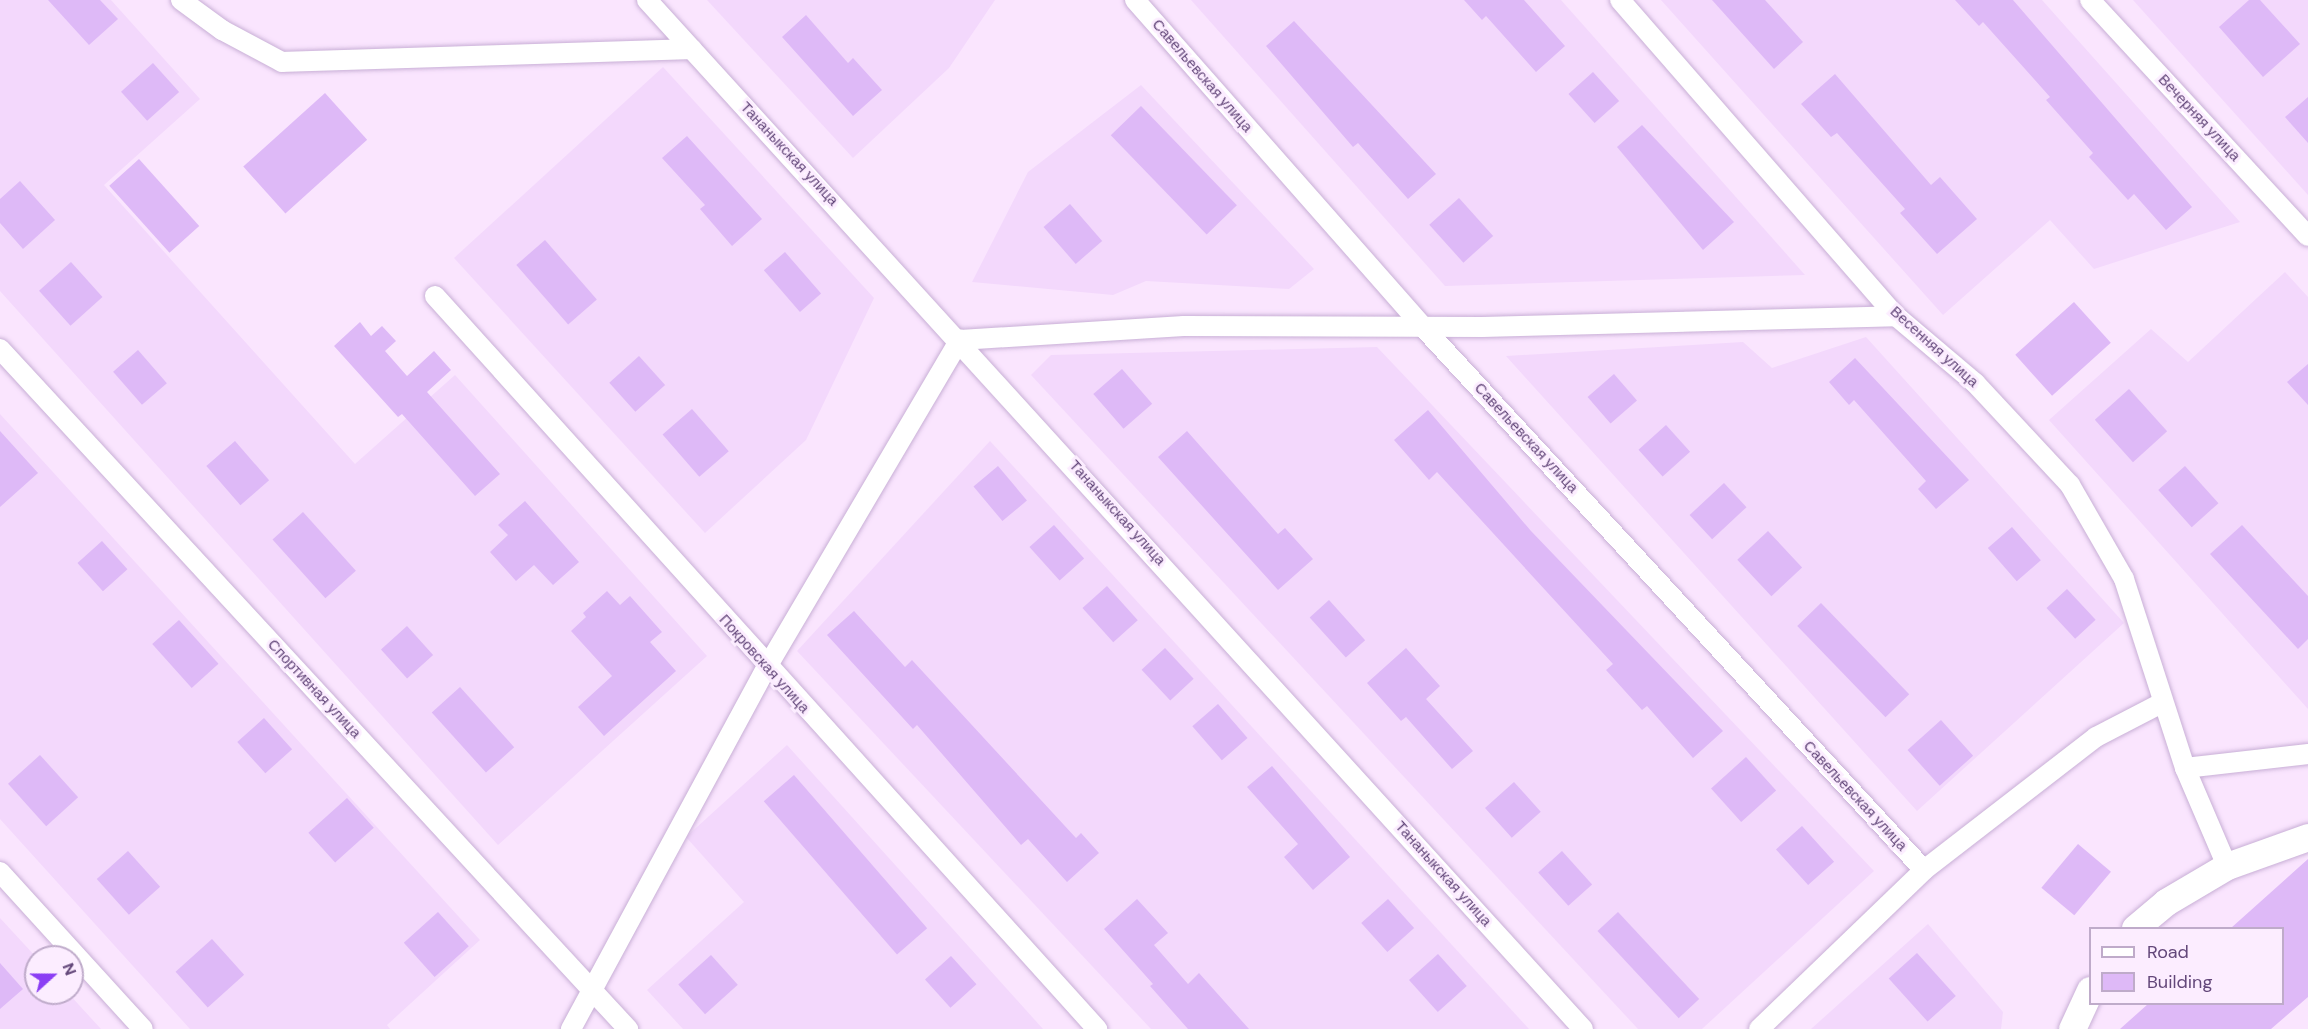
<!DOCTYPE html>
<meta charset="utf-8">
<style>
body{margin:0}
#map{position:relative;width:2308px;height:1029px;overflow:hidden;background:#fae5fe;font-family:"DM Sans",sans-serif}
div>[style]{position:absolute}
.residential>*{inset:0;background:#f3d8fc}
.building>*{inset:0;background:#deb9f7;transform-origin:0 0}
.roads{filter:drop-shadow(0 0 2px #c8afd6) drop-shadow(0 0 2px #c8afd6)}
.street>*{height:20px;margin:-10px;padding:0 10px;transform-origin:10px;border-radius:10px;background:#fff}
.secondary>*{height:27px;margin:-13.5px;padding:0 13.5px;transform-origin:13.5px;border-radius:13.5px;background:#fff}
span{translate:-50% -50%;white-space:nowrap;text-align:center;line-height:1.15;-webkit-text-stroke:6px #fcedff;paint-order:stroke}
.street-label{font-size:15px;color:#63477a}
.legend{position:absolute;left:2089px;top:927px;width:195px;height:78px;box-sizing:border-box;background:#fcedff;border:2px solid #bfabca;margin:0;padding:8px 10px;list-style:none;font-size:18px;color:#63477a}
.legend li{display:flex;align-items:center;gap:12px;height:30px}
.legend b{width:30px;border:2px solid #bfabca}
.north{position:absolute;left:24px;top:945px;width:60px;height:60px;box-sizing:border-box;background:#fcedff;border:2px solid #bfabca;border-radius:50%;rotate:69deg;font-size:16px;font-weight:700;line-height:24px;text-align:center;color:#63477a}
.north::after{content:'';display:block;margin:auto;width:21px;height:27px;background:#8b3ef4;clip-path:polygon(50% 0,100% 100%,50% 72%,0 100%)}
</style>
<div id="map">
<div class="residential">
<i style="clip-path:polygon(0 0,111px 0,200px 99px,104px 185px,355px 464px,455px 375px,707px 656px,498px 845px,0 291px)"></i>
<i style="clip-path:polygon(707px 0,995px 0,949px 68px,853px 158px)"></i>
<i style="clip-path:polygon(1191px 0,1561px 0,1805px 275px,1445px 286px)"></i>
<i style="clip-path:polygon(1661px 0,2042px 0,2240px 222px,2094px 269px,2050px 220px,1943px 315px)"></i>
<i style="clip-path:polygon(2133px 0,2308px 0,2308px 195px)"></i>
<i style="clip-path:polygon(663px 67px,874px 298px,806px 440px,705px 533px,454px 258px)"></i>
<i style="clip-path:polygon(1141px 85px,1314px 269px,1289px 289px,1146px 281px,1113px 295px,972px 282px,1028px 172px)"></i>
<i style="clip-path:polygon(2285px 272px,2308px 297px,2308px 709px,2049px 420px,2151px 329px,2188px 362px)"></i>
<i style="clip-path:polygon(1866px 337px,2124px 623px,1917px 811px,1506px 356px,1743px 342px,1772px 368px)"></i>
<i style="clip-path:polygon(1377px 347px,1874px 871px,1702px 1029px,1638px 1029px,1031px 375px,1051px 355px)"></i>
<i style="clip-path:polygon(0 414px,480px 940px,387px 1025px,390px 1029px,190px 1029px,0 819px)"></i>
<i style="clip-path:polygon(990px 441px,1529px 1029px,1151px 1029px,797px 651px)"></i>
<i style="clip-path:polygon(787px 745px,1043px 1029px,683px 1029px,647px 990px,744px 902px,686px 837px)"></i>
<i style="clip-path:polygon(0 918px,36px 957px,36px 993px,68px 993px,101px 1029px,0 1029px)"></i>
<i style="clip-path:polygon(1928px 924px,2003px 1012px,2001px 1029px,1811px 1029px)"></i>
</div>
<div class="building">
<i style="clip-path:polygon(48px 0,100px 0,118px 19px,89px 45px)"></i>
<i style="clip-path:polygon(1464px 0,1524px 0,1565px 46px,1536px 72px,1486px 16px,1482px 20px)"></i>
<i style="clip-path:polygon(1712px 0,1765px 0,1803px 42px,1774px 69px)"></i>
<i style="clip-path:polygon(1955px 0,2013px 0,2192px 207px,2166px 230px,2134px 194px,2128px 200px,2089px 157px,2093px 153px,2046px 100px,2050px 97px,1983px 22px,1979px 26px)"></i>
<i style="clip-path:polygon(2249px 0,2260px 0,2300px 44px,2263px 77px,2219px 27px)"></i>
<i style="clip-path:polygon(806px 15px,848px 63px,853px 58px,882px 90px,853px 116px,782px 37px)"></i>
<i style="clip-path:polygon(1294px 21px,1436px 174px,1408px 199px,1358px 143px,1353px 147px,1266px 46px)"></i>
<i style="left:153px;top:63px;width:39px;height:43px;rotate:48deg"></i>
<i style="left:1593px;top:72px;width:39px;height:33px;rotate:48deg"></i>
<i style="clip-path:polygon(1835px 74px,1931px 185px,1940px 177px,1977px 219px,1937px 254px,1900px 213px,1905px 209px,1837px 133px,1831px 137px,1801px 104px)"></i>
<i style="left:325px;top:93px;width:63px;height:110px;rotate:48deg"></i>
<i style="clip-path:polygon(2308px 97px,2308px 143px,2285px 117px)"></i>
<i style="left:1141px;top:106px;width:138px;height:42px;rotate:46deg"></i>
<i style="clip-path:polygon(1642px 125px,1734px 222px,1703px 250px,1617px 147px)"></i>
<i style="clip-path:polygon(687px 136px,762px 219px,732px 246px,700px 209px,705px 205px,662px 158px)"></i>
<i style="left:139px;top:159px;width:90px;height:40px;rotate:48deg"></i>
<i style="clip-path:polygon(20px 181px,55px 220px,23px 249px,0 223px,0 199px)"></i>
<i style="left:1459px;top:198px;width:51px;height:40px;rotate:48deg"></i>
<i style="left:1070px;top:204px;width:49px;height:35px;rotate:49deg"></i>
<i style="left:545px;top:240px;width:79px;height:38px;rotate:49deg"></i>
<i style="left:785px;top:252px;width:55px;height:28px;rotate:49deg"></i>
<i style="left:71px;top:262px;width:47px;height:43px;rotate:48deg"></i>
<i style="left:2074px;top:302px;width:55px;height:79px;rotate:48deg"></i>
<i style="clip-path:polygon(360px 322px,371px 336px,382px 326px,396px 341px,385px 351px,407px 376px,434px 351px,451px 370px,427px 392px,500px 474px,475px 496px,402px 414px,398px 417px,334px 346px)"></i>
<i style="left:138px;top:350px;width:44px;height:33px;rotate:49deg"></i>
<i style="left:639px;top:356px;width:39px;height:40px;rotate:48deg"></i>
<i style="clip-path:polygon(1855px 358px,1969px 480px,1936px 509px,1918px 489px,1926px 481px,1854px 400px,1849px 405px,1829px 382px)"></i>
<i style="clip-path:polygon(2308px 364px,2308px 405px,2287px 382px)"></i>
<i style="left:1122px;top:369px;width:46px;height:38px;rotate:49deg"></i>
<i style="left:1614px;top:374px;width:35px;height:35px;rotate:49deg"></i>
<i style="left:2129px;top:389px;width:57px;height:46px;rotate:48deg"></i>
<i style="left:692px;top:409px;width:56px;height:39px;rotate:49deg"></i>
<i style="clip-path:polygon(1428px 410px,1531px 531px,1723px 731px,1693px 758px,1647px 706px,1642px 710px,1606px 670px,1613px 664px,1437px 472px,1429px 480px,1394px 440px)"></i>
<i style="left:1666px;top:425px;width:36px;height:37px;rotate:48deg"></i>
<i style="clip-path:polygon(0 431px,38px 473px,0 507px)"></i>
<i style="clip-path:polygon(1187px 431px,1278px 534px,1285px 528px,1313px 559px,1278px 590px,1158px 457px)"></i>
<i style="left:235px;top:441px;width:52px;height:38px;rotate:49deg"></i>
<i style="left:998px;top:466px;width:45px;height:32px;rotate:50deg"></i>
<i style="left:2185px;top:466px;width:50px;height:36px;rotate:48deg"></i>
<i style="left:1724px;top:483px;width:33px;height:47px;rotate:47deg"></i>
<i style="clip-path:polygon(525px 501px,579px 562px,553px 585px,534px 565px,516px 581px,490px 552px,508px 535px,498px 525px)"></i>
<i style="left:303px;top:512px;width:79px;height:41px;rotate:48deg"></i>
<i style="left:1054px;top:525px;width:45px;height:33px;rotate:48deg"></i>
<i style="clip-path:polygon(2242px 525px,2308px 596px,2308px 639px,2298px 649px,2210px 554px)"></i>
<i style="left:2012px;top:527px;width:44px;height:32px;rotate:49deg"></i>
<i style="left:1768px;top:531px;width:50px;height:42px;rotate:47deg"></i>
<i style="left:102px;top:541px;width:38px;height:33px;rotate:48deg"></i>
<i style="left:1107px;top:586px;width:46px;height:33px;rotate:48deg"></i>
<i style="left:2067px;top:589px;width:42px;height:28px;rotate:47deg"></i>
<i style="clip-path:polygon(607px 591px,620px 605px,630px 596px,662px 632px,650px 642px,676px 671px,604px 736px,578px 707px,612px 676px,571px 631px,586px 617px,583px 613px)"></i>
<i style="left:1329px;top:600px;width:54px;height:26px;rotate:48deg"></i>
<i style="left:1821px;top:603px;width:127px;height:33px;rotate:46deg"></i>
<i style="clip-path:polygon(854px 611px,905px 667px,912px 660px,1076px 838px,1081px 833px,1099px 853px,1067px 882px,1028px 839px,1021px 845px,917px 725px,913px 729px,827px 635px)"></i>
<i style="left:179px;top:620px;width:59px;height:36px;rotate:48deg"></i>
<i style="left:407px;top:626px;width:39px;height:35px;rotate:48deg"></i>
<i style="left:1165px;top:648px;width:42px;height:32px;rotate:47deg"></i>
<i style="clip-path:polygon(1406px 648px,1440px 686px,1426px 699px,1473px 751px,1452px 769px,1406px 717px,1401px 721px,1367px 683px)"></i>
<i style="left:460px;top:687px;width:81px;height:38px;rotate:48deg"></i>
<i style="left:1218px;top:704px;width:45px;height:34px;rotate:49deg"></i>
<i style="left:264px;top:718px;width:42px;height:36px;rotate:48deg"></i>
<i style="left:1941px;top:720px;width:48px;height:45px;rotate:48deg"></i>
<i style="left:40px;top:755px;width:57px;height:43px;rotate:48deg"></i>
<i style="left:1746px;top:757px;width:45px;height:47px;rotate:48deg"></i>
<i style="clip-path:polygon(1272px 766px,1350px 857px,1313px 890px,1284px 857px,1298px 844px,1247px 787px)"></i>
<i style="left:794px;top:775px;width:203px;height:40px;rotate:49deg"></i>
<i style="left:1514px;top:782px;width:40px;height:39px;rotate:48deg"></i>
<i style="left:347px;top:798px;width:40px;height:52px;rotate:48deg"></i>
<i style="left:1802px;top:826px;width:48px;height:35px;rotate:48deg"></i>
<i style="left:2078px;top:844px;width:43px;height:57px;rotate:40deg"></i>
<i style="left:128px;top:851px;width:48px;height:42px;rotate:48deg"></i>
<i style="left:1562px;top:851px;width:45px;height:32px;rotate:48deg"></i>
<i style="clip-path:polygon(2308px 859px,2308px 997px,2271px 1029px,2120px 1029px,2148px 1004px,2283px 1004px,2283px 928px,2231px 928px)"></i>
<i style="clip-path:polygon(1137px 899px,1168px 933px,1154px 945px,1188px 984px,1199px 973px,1249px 1029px,1188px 1029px,1150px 986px,1153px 984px,1104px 929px)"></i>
<i style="left:1388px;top:899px;width:39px;height:36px;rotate:48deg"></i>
<i style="left:438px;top:912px;width:46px;height:46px;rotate:48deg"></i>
<i style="left:1618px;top:912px;width:119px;height:28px;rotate:47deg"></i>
<i style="left:212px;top:939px;width:48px;height:49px;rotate:48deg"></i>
<i style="left:1917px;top:953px;width:58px;height:38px;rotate:48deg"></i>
<i style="left:1438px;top:954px;width:43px;height:39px;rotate:48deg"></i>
<i style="left:711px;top:955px;width:40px;height:44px;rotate:48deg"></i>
<i style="left:951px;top:956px;width:38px;height:35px;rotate:48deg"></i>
<i style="clip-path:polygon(0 963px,23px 989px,0 1009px)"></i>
</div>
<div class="roads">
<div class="street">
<i style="left:181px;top:0;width:51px;rotate:36.2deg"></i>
<i style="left:222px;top:30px;width:68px;rotate:28.1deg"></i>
<i style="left:282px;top:62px;width:410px;rotate:-1.8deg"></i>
<i style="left:647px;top:0;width:1391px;rotate:47.71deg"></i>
<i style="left:1135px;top:0;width:434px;rotate:48.6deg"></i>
<i style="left:1422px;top:326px;width:740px;rotate:47.3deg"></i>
<i style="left:1620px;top:0;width:420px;rotate:48.9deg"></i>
<i style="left:1896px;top:316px;width:104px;rotate:40.3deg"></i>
<i style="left:1975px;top:383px;width:139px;rotate:47deg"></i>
<i style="left:2070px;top:485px;width:108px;rotate:60.1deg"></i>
<i style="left:2124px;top:579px;width:199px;rotate:72.1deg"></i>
<i style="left:2185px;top:768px;width:107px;rotate:66.8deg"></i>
<i style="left:2090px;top:0;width:321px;rotate:47.3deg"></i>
<i style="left:435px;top:296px;width:988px;rotate:47.91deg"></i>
<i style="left:0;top:349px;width:926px;rotate:47.28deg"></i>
<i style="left:2185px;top:768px;width:124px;rotate:-6.5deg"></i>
<i style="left:0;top:872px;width:212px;rotate:47.7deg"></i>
<i style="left:571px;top:1029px;width:412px;rotate:-61.6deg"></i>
<i style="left:767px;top:667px;width:380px;rotate:-59.5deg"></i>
<i style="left:960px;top:340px;width:224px;rotate:-3.6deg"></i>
<i style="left:1184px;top:326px;width:298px;rotate:0.2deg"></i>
<i style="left:1482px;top:327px;width:414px;rotate:-1.5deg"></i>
<i style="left:1759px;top:1029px;width:229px;rotate:-43.9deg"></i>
<i style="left:1924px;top:870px;width:217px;rotate:-37.7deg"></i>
<i style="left:2096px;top:737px;width:74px;rotate:-27.3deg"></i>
</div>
<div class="secondary">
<i style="left:2135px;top:928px;width:40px;rotate:-40deg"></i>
<i style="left:2166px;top:902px;width:71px;rotate:-30.5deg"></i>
<i style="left:2227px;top:866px;width:86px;rotate:-19.7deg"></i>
<i style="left:2072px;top:1029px;width:43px;rotate:-65.2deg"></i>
</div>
</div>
<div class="street-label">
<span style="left:1202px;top:76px;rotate:49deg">Савельевская улица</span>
<span style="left:2199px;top:118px;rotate:47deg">Вечерняя улица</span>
<span style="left:789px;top:154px;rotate:47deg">Тананыкская улица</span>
<span style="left:1934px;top:347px;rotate:42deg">Весенняя улица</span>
<span style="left:1526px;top:438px;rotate:47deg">Савельевская улица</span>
<span style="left:1117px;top:513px;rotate:48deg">Тананыкская улица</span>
<span style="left:764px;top:664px;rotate:48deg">Покровская улица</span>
<span style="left:314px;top:689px;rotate:47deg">Спортивная улица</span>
<span style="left:1855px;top:796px;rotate:47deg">Савельевская улица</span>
<span style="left:1443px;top:874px;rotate:48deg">Тананыкская улица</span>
</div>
<ul class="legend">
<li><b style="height:8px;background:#fff"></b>Road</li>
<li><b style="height:16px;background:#deb9f7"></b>Building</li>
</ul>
<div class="north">N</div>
</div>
